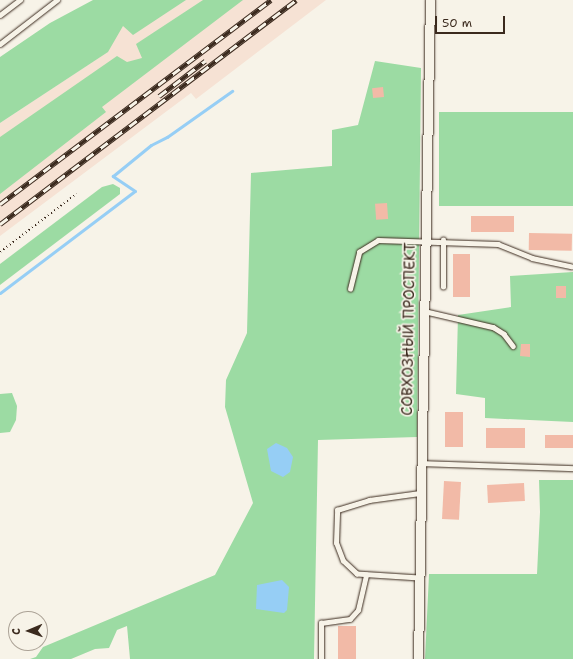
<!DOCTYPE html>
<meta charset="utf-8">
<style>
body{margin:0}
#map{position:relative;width:573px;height:659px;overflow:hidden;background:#f7f3e8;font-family:"Shantell Sans",sans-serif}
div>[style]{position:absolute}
.built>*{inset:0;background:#f6e2d4}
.green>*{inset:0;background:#9cdba3;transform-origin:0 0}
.water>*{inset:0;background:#96cef5}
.stream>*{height:3px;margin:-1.5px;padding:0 1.5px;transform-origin:1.5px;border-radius:1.5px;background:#96cef5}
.building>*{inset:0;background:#f2baa7;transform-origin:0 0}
.path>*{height:1.5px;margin-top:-0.75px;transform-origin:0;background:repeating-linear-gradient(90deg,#3b2a1e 0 1px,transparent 0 4px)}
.roads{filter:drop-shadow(0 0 1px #3b2a1e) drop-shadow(0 0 1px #3b2a1e)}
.lane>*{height:4.5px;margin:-2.25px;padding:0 2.25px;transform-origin:2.25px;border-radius:2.25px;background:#f7f3e8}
.street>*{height:9px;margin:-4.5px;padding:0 4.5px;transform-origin:4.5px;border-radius:4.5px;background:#f7f3e8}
.rail>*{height:4.5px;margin-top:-2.25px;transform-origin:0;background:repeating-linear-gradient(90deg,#f7f3e8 0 9px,#3b2a1e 0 18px);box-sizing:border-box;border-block:1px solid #3b2a1e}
span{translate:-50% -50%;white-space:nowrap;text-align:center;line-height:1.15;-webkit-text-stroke:3.5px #f7f3e8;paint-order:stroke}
.street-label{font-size:15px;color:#3b2a1e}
.north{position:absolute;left:8px;top:611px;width:40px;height:40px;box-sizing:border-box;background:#f7f3e8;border:1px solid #aca397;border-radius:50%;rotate:268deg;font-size:11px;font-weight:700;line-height:16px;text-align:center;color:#3b2a1e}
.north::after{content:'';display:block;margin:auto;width:14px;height:18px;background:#3b2a1e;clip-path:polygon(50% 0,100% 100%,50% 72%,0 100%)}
.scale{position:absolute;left:435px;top:16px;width:70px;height:18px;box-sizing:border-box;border:2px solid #3b2a1e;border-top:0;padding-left:5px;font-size:12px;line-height:14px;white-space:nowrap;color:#3b2a1e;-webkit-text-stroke:3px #f7f3e8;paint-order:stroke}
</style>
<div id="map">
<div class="built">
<i style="clip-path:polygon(165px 0,326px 0,196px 99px,191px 93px,0 236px,0 123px,100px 57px,101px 36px)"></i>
</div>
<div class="green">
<i style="clip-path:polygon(93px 0,186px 0,133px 35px,123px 26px,108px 52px,0 123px,0 57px,50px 23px)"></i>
<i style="clip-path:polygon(203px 0,243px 0,102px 107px,106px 112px,0 194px,0 137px,117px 56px,127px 62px,142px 58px,136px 44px)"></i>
<i style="clip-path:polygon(375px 61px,421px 68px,417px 437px,318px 440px,314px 659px,130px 659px,127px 626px,117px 630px,109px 648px,95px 649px,71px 659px,30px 659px,36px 657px,43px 647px,215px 575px,253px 503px,225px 407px,226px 380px,247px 333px,251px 173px,332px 166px,332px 130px,358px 125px)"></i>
<i style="left:573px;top:112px;width:94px;height:134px;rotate:90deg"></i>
<i style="clip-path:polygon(113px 184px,120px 188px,120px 194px,0 285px,0 264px,102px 187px)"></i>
<i style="clip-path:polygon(573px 272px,573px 422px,485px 418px,485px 398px,456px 394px,458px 315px,511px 307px,510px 276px)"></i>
<i style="clip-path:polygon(12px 393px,17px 406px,16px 420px,10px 432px,0 433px,0 394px)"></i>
<i style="clip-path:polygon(539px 480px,573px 480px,573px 659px,425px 659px,429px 574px,537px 574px,540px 512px)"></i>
</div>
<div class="water">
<i style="clip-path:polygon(276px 443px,287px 448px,293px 457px,290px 472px,283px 477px,271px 471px,267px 449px)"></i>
<i style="clip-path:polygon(282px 580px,289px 587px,287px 610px,284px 613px,256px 609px,257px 585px)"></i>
</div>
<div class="stream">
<i style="left:0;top:293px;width:169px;rotate:-37.1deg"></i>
<i style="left:135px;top:191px;width:27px;rotate:-146deg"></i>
<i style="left:113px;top:176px;width:49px;rotate:-39.2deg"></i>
<i style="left:151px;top:145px;width:18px;rotate:-27deg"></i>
<i style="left:167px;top:137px;width:80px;rotate:-35.3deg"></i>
</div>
<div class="building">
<i style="left:383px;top:87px;width:10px;height:11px;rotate:84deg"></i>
<i style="left:387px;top:203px;width:16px;height:12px;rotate:86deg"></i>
<i style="left:514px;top:216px;width:16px;height:43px;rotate:90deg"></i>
<i style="left:529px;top:233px;width:43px;height:17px;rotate:1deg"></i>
<i style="left:453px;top:254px;width:17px;height:43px"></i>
<i style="left:556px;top:286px;width:10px;height:12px"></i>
<i style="clip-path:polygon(521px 344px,530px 344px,530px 357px,520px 356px)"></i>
<i style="left:445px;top:412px;width:18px;height:35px"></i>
<i style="left:486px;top:428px;width:39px;height:20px"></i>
<i style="left:573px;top:435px;width:13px;height:28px;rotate:90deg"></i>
<i style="left:444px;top:481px;width:17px;height:38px;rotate:3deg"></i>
<i style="left:524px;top:483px;width:18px;height:37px;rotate:87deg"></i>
<i style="left:338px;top:626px;width:18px;height:33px"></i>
</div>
<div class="path">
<i style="left:0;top:252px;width:96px;rotate:-37.3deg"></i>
</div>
<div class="roads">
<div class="lane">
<i style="left:0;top:15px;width:25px;rotate:-37deg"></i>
<i style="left:0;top:44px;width:72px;rotate:-37.7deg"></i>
<i style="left:443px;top:287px;width:47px;rotate:-90deg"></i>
<i style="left:350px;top:289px;width:38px;rotate:-76deg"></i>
<i style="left:359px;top:252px;width:22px;rotate:-32deg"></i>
<i style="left:378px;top:240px;width:120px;rotate:1.9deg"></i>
<i style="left:498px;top:244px;width:37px;rotate:22deg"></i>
<i style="left:532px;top:258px;width:40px;rotate:12deg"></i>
<i style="left:424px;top:311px;width:71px;rotate:13.1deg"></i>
<i style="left:493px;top:327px;width:13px;rotate:32deg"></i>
<i style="left:504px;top:334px;width:15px;rotate:53deg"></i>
<i style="left:421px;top:463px;width:152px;rotate:1.9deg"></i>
<i style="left:419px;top:578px;width:62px;rotate:-176.3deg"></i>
<i style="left:357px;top:574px;width:19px;rotate:-137deg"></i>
<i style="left:343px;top:561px;width:19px;rotate:-111deg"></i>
<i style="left:336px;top:543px;width:33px;rotate:-88deg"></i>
<i style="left:337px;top:510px;width:34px;rotate:-17deg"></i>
<i style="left:369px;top:500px;width:51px;rotate:-7.8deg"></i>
<i style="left:321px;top:659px;width:36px;rotate:-90deg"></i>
<i style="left:321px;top:623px;width:29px;rotate:-8deg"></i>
<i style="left:350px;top:619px;width:12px;rotate:-48deg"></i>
<i style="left:358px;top:610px;width:36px;rotate:-77deg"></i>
</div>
<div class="street">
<i style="left:418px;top:659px;width:659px;rotate:-88.96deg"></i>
</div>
</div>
<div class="rail">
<i style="left:159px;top:96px;width:58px;rotate:-37.3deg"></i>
<i style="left:0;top:204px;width:339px;rotate:-37deg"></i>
<i style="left:0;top:224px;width:371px;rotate:-37.1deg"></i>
</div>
<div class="street-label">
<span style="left:409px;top:329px;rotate:-89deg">СОВХОЗНЫЙ ПРОСПЕКТ</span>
</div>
<div class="north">С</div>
<div class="scale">50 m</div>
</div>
